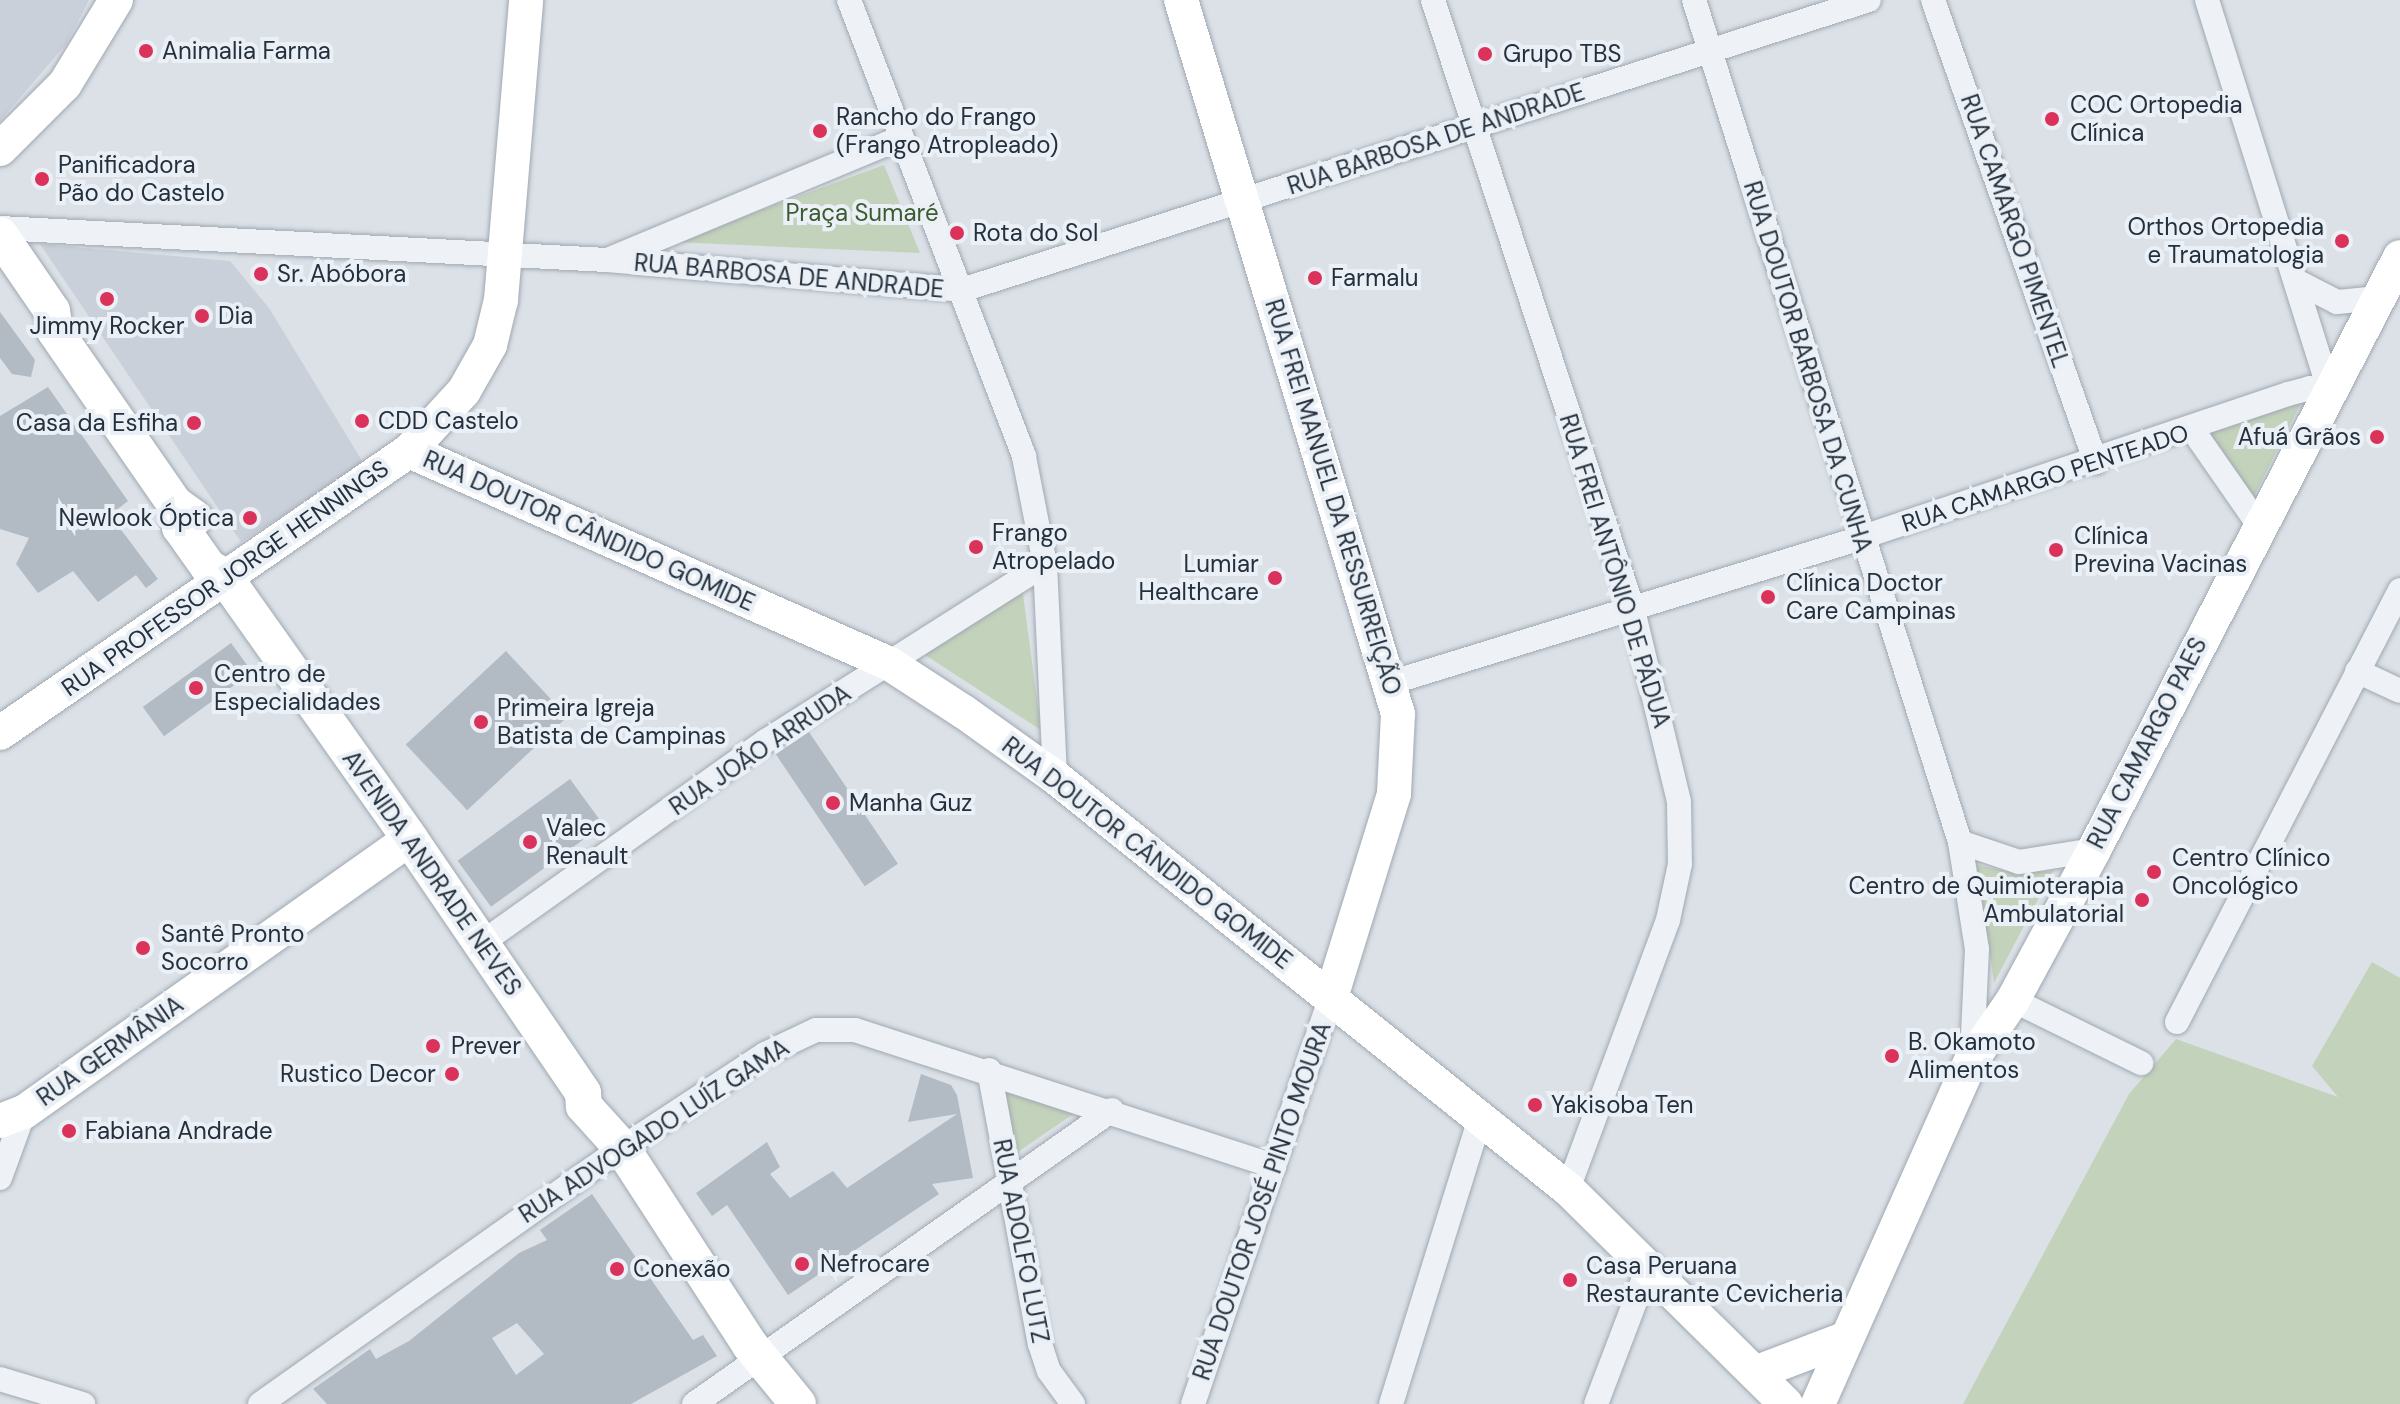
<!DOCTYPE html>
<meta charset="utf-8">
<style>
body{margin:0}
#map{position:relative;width:2400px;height:1404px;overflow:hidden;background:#dbe1e7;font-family:"DM Sans",sans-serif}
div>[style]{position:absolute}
.built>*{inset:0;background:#c9d0d9}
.green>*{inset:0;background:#c3d2bb}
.building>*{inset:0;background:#b2bac4;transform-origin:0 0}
.roads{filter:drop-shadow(0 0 2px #a0a8b1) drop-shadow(0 0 2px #a0a8b1)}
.street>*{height:24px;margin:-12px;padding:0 12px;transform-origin:12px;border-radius:12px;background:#eef1f5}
.secondary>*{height:34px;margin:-17px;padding:0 17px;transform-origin:17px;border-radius:17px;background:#fff}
.primary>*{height:36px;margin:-18px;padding:0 18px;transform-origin:18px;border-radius:18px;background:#fff}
.dots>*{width:22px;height:22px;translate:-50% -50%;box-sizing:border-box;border:4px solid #eaf0f5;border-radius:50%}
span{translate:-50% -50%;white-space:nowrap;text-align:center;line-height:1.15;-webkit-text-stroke:8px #eaf0f5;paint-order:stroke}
.poi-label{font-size:24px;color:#24303e}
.left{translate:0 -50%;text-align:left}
.right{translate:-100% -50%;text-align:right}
.street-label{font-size:24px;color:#24303e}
.park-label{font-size:24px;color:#3c5b30}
</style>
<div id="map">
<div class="built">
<i style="clip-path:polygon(0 0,89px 0,67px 43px,0 121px)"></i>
<i style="clip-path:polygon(40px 244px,230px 261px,269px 308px,364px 464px,241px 542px)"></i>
</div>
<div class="green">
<i style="clip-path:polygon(884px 165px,920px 253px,674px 242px)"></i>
<i style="clip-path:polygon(2308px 389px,2254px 496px,2201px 429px)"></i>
<i style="clip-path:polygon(1022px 587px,1041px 730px,925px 655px)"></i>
<i style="clip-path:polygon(1977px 865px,2015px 873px,2053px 871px,1994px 983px)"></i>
<i style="clip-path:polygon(2372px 962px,2400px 978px,2400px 1404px,1963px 1404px,2129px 1094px,2176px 1039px,2338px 1097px,2312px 1066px)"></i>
<i style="clip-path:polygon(1005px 1088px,1076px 1112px,1012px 1156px)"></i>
</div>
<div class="building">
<i style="clip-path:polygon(0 312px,35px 360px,31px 377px,12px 374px,0 358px)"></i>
<i style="clip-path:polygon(48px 387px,128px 501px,110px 515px,158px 579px,146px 588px,136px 575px,98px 602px,73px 571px,38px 593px,16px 564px,29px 538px,0 529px,0 416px)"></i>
<i style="left:231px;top:643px;width:36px;height:109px;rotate:54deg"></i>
<i style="left:506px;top:651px;width:90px;height:137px;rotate:47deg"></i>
<i style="left:809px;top:732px;width:159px;height:40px;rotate:56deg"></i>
<i style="left:570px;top:779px;width:57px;height:139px;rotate:54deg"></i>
<i style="clip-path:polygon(921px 1074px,951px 1085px,957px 1095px,973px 1178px,932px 1184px,939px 1194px,788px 1295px,727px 1205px,712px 1216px,696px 1193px,767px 1142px,780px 1167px,770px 1174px,790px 1198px,833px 1171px,847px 1188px,957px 1114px,908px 1122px)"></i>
<i style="clip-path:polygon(evenodd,592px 1194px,693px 1340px,703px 1335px,717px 1356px,631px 1404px,327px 1404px,313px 1389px,370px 1349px,376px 1359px,409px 1341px,519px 1253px,547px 1240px,540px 1230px,592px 1194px,517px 1323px,544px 1354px,516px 1375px,492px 1338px,517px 1323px)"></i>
</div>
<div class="roads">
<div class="street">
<i style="left:849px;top:0;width:489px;rotate:69deg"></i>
<i style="left:1024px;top:457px;width:109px;rotate:78.9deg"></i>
<i style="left:1045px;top:564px;width:213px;rotate:87.3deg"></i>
<i style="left:1433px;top:0;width:642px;rotate:71.85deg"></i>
<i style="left:1633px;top:610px;width:197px;rotate:76.5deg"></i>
<i style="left:1679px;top:802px;width:62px;rotate:89.1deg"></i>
<i style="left:1680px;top:864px;width:57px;rotate:102.1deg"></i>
<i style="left:1668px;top:920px;width:287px;rotate:110.4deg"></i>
<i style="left:1694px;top:0;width:883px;rotate:72.47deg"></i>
<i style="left:1960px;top:842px;width:108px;rotate:81deg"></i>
<i style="left:1977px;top:949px;width:106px;rotate:92.7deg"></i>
<i style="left:1933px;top:0;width:490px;rotate:70.6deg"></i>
<i style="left:2207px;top:0;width:411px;rotate:72.6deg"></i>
<i style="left:0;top:228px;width:608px;rotate:3.02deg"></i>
<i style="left:607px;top:260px;width:356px;rotate:4.8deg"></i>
<i style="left:962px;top:290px;width:952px;rotate:-17.73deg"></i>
<i style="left:612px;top:258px;width:314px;rotate:-22.6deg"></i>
<i style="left:2296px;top:281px;width:46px;rotate:27.1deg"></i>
<i style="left:2337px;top:302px;width:40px;rotate:-5.7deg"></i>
<i style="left:2192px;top:429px;width:116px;rotate:55.2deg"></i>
<i style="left:2357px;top:671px;width:47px;rotate:24.9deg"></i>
<i style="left:1393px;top:682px;width:489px;rotate:-17.1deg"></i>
<i style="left:1860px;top:538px;width:452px;rotate:-18.6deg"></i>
<i style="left:2288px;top:394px;width:23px;rotate:-15deg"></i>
<i style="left:2310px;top:388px;width:20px;rotate:24deg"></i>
<i style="left:1960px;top:842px;width:62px;rotate:18.7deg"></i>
<i style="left:2019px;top:862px;width:76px;rotate:-9.1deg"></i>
<i style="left:480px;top:944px;width:351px;rotate:-35.4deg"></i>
<i style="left:766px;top:741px;width:330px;rotate:-32.4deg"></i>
<i style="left:2013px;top:1000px;width:143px;rotate:26.2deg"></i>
<i style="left:2177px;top:1022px;width:486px;rotate:-62.7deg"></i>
<i style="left:989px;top:1070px;width:279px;rotate:79.5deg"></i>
<i style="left:1040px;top:1344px;width:28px;rotate:72deg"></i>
<i style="left:1049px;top:1371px;width:41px;rotate:54deg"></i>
<i style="left:0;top:1178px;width:70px;rotate:-70deg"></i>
<i style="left:0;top:1379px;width:87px;rotate:16.8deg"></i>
<i style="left:260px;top:1404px;width:443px;rotate:-35.3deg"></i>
<i style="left:622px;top:1148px;width:171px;rotate:-33.3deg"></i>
<i style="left:765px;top:1054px;width:56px;rotate:-25.2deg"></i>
<i style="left:816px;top:1030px;width:39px"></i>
<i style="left:855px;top:1030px;width:441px;rotate:18deg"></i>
<i style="left:694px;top:1404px;width:511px;rotate:-35.12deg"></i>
<i style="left:1193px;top:1404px;width:430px;rotate:-71.3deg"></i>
<i style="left:1391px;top:1404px;width:300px;rotate:-72.7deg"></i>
<i style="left:1596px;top:1404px;width:146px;rotate:-69.1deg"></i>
</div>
<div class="secondary">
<i style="left:1181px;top:0;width:746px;rotate:73.09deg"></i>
<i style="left:1398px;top:714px;width:80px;rotate:92.9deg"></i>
<i style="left:1394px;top:794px;width:213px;rotate:107.2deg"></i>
<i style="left:0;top:149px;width:92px;rotate:-45deg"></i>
<i style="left:65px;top:84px;width:98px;rotate:-58.7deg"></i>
<i style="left:409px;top:451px;width:526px;rotate:23.89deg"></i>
<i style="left:890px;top:664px;width:88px;rotate:33deg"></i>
<i style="left:964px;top:712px;width:112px;rotate:35.5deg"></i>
<i style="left:1055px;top:777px;width:658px;rotate:38.77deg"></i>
<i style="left:1568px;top:1189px;width:306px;rotate:44.6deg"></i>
<i style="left:0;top:733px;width:497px;rotate:-34.6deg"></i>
<i style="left:409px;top:451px;width:81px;rotate:-47.5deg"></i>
<i style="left:464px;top:391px;width:53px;rotate:-60.5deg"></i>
<i style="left:490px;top:345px;width:46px;rotate:-76.3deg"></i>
<i style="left:501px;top:300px;width:301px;rotate:-85.2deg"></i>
<i style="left:0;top:1121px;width:26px;rotate:-21deg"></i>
<i style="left:24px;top:1112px;width:473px;rotate:-35.3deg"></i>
<i style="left:1755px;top:1373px;width:98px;rotate:-20.8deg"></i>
<i style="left:1818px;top:1404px;width:376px;rotate:-66deg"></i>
<i style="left:1971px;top:1061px;width:74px;rotate:-55.5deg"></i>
<i style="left:2013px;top:1000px;width:170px;rotate:-61.6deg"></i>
<i style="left:2094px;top:850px;width:667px;rotate:-62.71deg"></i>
</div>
<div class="primary">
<i style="left:0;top:235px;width:92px;rotate:55.6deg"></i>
<i style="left:52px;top:311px;width:20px;rotate:81deg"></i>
<i style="left:55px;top:331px;width:211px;rotate:55.3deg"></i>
<i style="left:175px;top:504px;width:24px;rotate:36deg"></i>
<i style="left:175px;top:504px;width:24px;rotate:78deg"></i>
<i style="left:180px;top:527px;width:50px;rotate:54.7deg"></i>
<i style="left:209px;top:568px;width:17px;rotate:28deg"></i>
<i style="left:224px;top:576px;width:322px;rotate:54.7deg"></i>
<i style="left:410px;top:839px;width:307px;rotate:55.7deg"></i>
<i style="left:583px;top:1093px;width:13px;rotate:86deg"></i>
<i style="left:584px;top:1106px;width:57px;rotate:47.9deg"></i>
<i style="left:622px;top:1148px;width:235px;rotate:57deg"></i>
<i style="left:750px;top:1345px;width:76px;rotate:50.9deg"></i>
</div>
</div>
<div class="dots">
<i style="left:146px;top:51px;background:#da325b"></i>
<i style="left:1485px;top:54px;background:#da325b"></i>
<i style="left:2052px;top:119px;background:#da325b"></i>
<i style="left:820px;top:131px;background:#da325b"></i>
<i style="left:42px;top:179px;background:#da325b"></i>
<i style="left:957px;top:233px;background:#da325b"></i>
<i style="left:2342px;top:241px;background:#da325b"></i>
<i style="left:261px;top:274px;background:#da325b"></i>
<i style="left:1315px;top:278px;background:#da325b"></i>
<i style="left:107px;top:299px;background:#da325b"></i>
<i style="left:202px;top:316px;background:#da325b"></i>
<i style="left:362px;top:421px;background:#da325b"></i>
<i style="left:194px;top:423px;background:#da325b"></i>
<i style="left:2377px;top:437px;background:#da325b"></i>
<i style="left:250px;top:518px;background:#da325b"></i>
<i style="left:976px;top:547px;background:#da325b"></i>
<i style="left:2056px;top:550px;background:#da325b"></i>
<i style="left:1275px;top:578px;background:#da325b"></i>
<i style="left:1768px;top:597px;background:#da325b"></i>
<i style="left:196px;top:688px;background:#da325b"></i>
<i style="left:481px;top:722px;background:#da325b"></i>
<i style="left:833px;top:803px;background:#da325b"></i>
<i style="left:530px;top:842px;background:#da325b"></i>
<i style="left:2154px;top:872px;background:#da325b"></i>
<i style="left:2142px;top:900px;background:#da325b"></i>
<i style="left:143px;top:948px;background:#da325b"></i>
<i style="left:433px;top:1046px;background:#da325b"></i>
<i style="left:1892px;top:1056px;background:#da325b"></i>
<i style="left:452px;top:1074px;background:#da325b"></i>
<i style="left:1535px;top:1105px;background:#da325b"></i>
<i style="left:69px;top:1131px;background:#da325b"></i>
<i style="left:802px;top:1264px;background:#da325b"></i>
<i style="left:617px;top:1269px;background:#da325b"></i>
<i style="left:1570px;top:1280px;background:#da325b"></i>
</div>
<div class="poi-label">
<span class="left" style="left:162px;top:51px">Animalia Farma</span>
<span class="left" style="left:1503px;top:54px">Grupo TBS</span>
<span class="left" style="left:2070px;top:119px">COC Ortopedia<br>Clínica</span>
<span class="left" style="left:836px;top:131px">Rancho do Frango<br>(Frango Atropleado)</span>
<span class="left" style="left:58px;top:179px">Panificadora<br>Pão do Castelo</span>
<span class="right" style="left:2324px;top:241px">Orthos Ortopedia<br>e Traumatologia</span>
<span class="left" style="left:973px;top:233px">Rota do Sol</span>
<span class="left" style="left:277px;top:274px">Sr. Abóbora</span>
<span class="left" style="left:1331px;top:278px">Farmalu</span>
<span class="left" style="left:218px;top:316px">Dia</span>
<span style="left:107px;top:326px">Jimmy Rocker</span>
<span class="left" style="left:378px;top:421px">CDD Castelo</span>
<span class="right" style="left:178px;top:423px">Casa da Esfiha</span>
<span class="right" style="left:2361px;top:437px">Afuá Grãos</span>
<span class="right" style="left:234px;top:518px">Newlook Óptica</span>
<span class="left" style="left:992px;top:547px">Frango<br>Atropelado</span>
<span class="left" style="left:2074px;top:550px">Clínica<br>Previna Vacinas</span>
<span class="right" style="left:1259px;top:578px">Lumiar<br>Healthcare</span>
<span class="left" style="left:1786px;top:597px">Clínica Doctor<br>Care Campinas</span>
<span class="left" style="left:214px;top:688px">Centro de<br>Especialidades</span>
<span class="left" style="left:497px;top:722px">Primeira Igreja<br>Batista de Campinas</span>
<span class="left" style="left:849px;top:803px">Manha Guz</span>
<span class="left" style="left:546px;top:842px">Valec<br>Renault</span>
<span class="left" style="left:2172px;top:872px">Centro Clínico<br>Oncológico</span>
<span class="right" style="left:2124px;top:900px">Centro de Quimioterapia<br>Ambulatorial</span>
<span class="left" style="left:161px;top:948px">Santê Pronto<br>Socorro</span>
<span class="left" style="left:1908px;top:1056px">B. Okamoto<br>Alimentos</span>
<span class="left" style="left:451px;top:1046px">Prever</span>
<span class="right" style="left:436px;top:1074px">Rustico Decor</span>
<span class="left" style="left:1551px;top:1105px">Yakisoba Ten</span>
<span class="left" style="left:85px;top:1131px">Fabiana Andrade</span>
<span class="left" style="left:820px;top:1264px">Nefrocare</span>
<span class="left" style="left:1586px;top:1280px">Casa Peruana<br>Restaurante Cevicheria</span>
<span class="left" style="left:633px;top:1269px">Conexão</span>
</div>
<div class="street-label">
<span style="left:1436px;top:139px;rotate:-18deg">RUA BARBOSA DE ANDRADE</span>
<span style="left:2015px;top:231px;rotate:71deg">RUA CAMARGO PIMENTEL</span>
<span style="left:789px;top:276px;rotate:5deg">RUA BARBOSA DE ANDRADE</span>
<span style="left:1808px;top:367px;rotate:73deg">RUA DOUTOR BARBOSA DA CUNHA</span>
<span style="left:2045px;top:478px;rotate:-18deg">RUA CAMARGO PENTEADO</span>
<span style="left:1333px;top:497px;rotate:73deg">RUA FREI MANUEL DA RESSURREIÇÃO</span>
<span style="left:589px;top:531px;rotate:24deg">RUA DOUTOR CÂNDIDO GOMIDE</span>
<span style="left:1615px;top:571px;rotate:73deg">RUA FREI ANTÔNIO DE PÁDUA</span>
<span style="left:225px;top:578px;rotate:-35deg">RUA PROFESSOR JORGE HENNINGS</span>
<span style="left:2147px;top:743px;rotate:-63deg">RUA CAMARGO PAES</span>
<span style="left:760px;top:750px;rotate:-34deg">RUA JOÃO ARRUDA</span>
<span style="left:1147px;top:853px;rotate:38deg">RUA DOUTOR CÂNDIDO GOMIDE</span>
<span style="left:432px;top:873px;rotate:55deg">AVENIDA ANDRADE NEVES</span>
<span style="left:110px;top:1051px;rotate:-35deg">RUA GERMÂNIA</span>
<span style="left:654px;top:1131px;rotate:-33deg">RUA ADVOGADO LUÍZ GAMA</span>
<span style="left:1262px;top:1201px;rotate:-71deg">RUA DOUTOR JOSÉ PINTO MOURA</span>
<span style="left:1021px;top:1241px;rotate:79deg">RUA ADOLFO LUTZ</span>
</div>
<div class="park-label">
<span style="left:862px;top:213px">Praça Sumaré</span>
</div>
</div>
